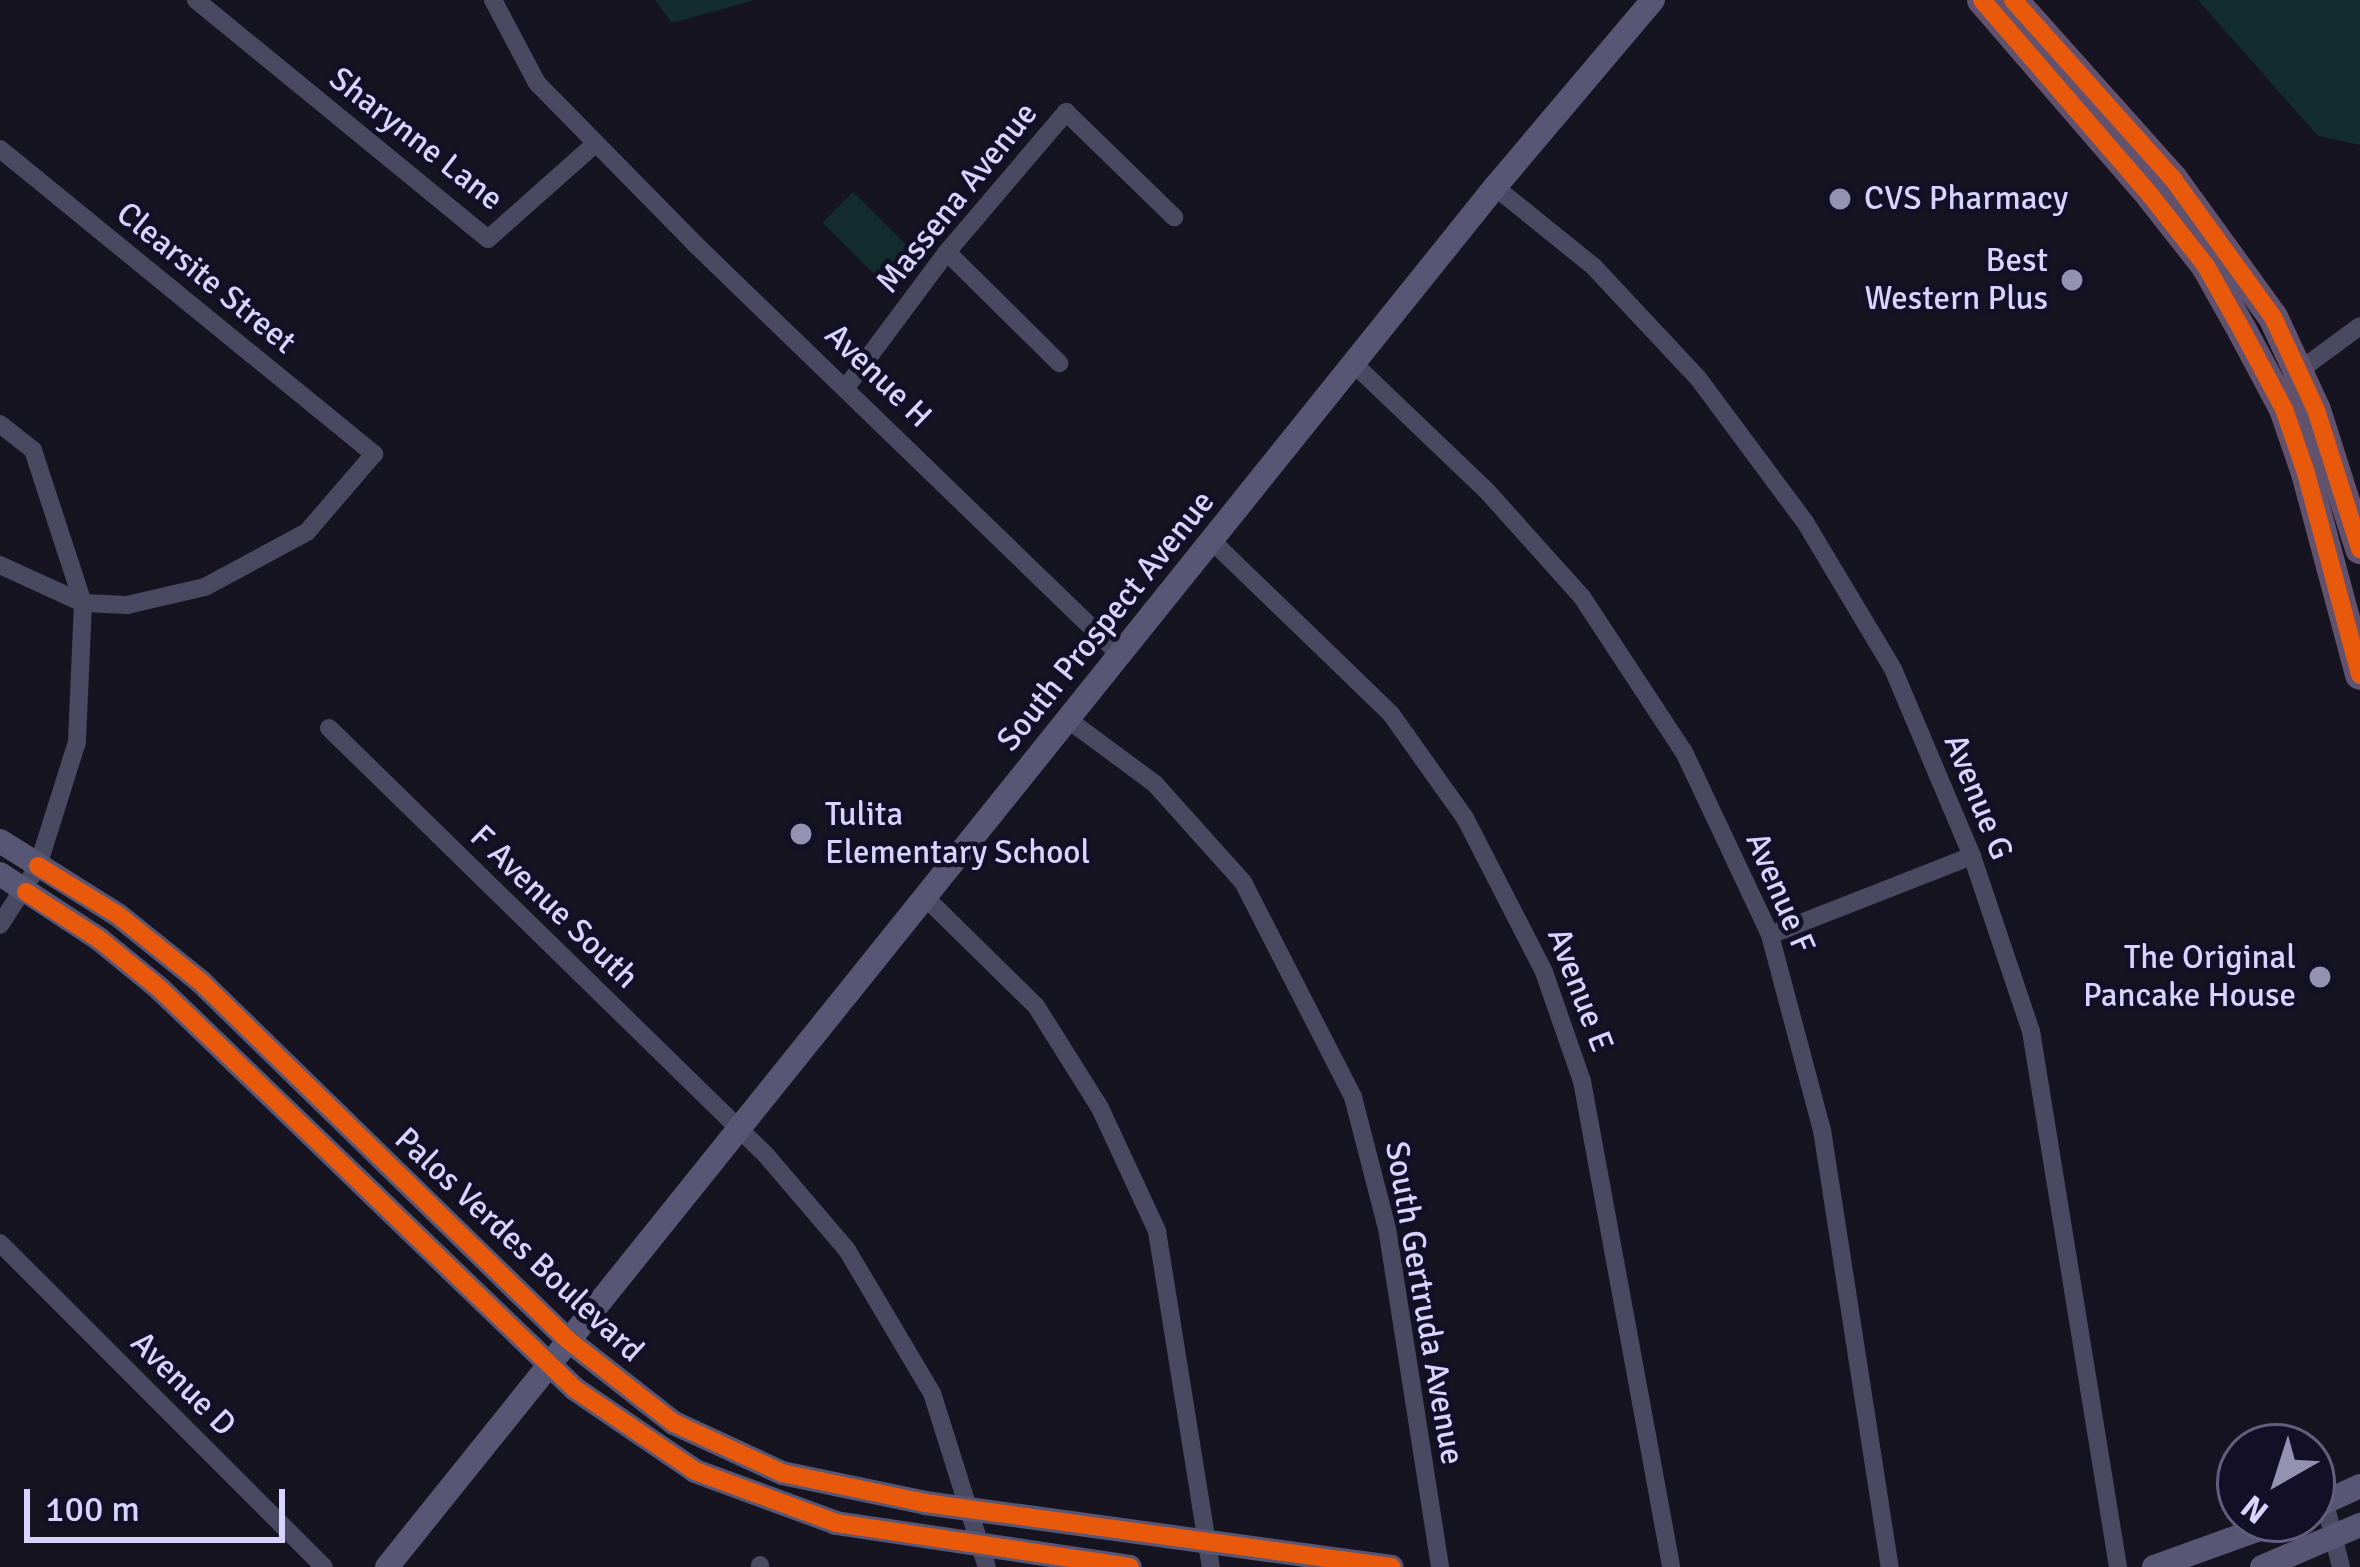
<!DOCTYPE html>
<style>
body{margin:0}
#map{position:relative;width:2360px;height:1567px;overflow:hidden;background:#161421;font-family:Signika,sans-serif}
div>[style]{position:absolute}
.green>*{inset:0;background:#132c2d;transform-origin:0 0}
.minor>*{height:18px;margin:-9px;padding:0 9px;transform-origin:9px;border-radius:9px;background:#4a4962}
.secondary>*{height:24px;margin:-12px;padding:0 12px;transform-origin:12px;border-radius:12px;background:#575674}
.trunk>*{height:30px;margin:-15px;padding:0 15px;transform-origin:15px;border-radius:15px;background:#62526e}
.cycleway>*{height:18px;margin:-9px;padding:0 9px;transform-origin:9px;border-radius:9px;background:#e8590c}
.dots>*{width:33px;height:33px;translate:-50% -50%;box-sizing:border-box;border:6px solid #130f26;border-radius:50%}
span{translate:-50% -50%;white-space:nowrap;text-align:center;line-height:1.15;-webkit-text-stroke:9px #130f26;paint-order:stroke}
.street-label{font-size:33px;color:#d9d4ff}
.poi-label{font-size:33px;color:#d9d4ff}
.left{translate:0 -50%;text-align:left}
.right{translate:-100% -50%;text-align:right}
.north{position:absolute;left:2216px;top:1423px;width:120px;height:120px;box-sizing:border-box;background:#130f26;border:3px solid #625e7d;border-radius:50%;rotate:219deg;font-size:33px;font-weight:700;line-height:48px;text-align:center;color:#d9d4ff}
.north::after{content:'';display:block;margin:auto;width:42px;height:54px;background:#9591b1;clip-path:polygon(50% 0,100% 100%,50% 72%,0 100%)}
.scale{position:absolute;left:24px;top:1489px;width:261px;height:54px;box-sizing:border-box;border:6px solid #d9d4ff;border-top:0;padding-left:15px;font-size:36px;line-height:42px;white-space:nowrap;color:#d9d4ff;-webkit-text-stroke:9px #130f26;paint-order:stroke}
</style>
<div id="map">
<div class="green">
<i style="clip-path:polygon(655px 0,755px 0,672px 23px)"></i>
<i style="clip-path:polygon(2198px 0,2360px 0,2360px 145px,2318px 136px)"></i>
<i style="left:853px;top:192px;width:99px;height:43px;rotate:45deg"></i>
</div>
<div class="minor">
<i style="left:196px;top:0;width:377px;rotate:39.3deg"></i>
<i style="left:488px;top:239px;width:143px;rotate:-41.6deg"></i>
<i style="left:493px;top:0;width:94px;rotate:62.1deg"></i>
<i style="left:537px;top:83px;width:226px;rotate:45.5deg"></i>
<i style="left:695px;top:244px;width:588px;rotate:44.04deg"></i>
<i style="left:0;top:149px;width:483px;rotate:39.2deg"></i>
<i style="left:374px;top:454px;width:103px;rotate:130.7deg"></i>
<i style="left:307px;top:532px;width:116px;rotate:151.7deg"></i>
<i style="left:205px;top:587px;width:80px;rotate:167deg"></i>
<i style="left:127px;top:605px;width:44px;rotate:-177.4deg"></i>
<i style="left:83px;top:603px;width:91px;rotate:-155.4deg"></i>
<i style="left:1495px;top:187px;width:127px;rotate:38.9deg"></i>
<i style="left:1594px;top:267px;width:152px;rotate:46.9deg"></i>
<i style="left:1698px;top:378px;width:179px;rotate:53.4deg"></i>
<i style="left:1805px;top:522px;width:171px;rotate:59.1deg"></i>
<i style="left:1893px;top:669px;width:203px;rotate:67.1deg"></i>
<i style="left:1972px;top:856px;width:185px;rotate:71.4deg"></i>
<i style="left:2031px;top:1031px;width:543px;rotate:80.78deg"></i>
<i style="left:947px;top:252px;width:158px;rotate:44.7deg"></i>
<i style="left:1354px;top:364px;width:182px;rotate:43.7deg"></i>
<i style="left:1486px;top:490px;width:144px;rotate:48.1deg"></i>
<i style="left:1582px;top:597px;width:186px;rotate:56.7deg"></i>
<i style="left:1684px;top:752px;width:202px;rotate:64.8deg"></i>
<i style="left:1770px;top:935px;width:202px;rotate:75.1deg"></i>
<i style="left:1822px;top:1130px;width:442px;rotate:81.2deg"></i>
<i style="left:2292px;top:376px;width:84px;rotate:-36.3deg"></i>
<i style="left:847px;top:386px;width:167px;rotate:-53.3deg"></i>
<i style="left:947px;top:252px;width:184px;rotate:-49.6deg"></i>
<i style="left:1066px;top:112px;width:151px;rotate:44.2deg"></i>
<i style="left:0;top:424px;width:42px;rotate:38.2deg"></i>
<i style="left:33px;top:450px;width:161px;rotate:71.9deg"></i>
<i style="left:83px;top:603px;width:139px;rotate:92.5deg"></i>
<i style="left:77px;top:742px;width:130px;rotate:107.5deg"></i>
<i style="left:38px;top:866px;width:70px;rotate:122.8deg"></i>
<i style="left:1212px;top:541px;width:249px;rotate:44deg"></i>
<i style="left:1391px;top:714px;width:128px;rotate:54.6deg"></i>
<i style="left:1465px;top:818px;width:173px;rotate:62.8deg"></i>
<i style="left:1544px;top:972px;width:115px;rotate:70.8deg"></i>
<i style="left:1582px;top:1081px;width:494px;rotate:79.6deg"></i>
<i style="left:1070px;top:721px;width:106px;rotate:36.5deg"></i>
<i style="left:1155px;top:784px;width:132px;rotate:48.1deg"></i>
<i style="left:1243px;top:882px;width:242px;rotate:62.9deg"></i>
<i style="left:1353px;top:1097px;width:135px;rotate:75.5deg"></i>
<i style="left:1387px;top:1228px;width:343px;rotate:81.1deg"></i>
<i style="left:329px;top:728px;width:611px;rotate:44.34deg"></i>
<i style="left:766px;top:1155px;width:125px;rotate:49.5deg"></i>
<i style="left:847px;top:1250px;width:166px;rotate:59.3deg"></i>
<i style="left:932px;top:1393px;width:182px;rotate:72.5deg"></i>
<i style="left:926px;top:898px;width:154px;rotate:44.5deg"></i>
<i style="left:1036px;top:1006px;width:120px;rotate:57.9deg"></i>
<i style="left:1100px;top:1108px;width:136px;rotate:65.1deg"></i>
<i style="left:1157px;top:1231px;width:340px;rotate:80.9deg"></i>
<i style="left:1770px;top:935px;width:217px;rotate:-21.4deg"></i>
<i style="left:0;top:1243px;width:458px;rotate:45deg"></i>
<i style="left:2325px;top:1503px;width:66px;rotate:76deg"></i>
<i style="left:760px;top:1565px;width:2px;rotate:90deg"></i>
</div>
<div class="secondary">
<i style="left:0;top:841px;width:139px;rotate:32.1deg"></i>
<i style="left:118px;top:915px;width:107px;rotate:38.9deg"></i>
<i style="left:201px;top:982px;width:513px;rotate:44.29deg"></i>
<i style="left:568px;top:1340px;width:135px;rotate:38.1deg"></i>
<i style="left:674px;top:1423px;width:119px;rotate:24.8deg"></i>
<i style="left:782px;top:1473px;width:146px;rotate:11.8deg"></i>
<i style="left:925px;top:1503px;width:471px;rotate:7.8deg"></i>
<i style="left:0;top:874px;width:118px;rotate:33.3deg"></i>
<i style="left:99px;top:939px;width:79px;rotate:39.3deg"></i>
<i style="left:160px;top:989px;width:576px;rotate:43.95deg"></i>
<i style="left:575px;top:1389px;width:145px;rotate:34.3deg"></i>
<i style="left:695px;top:1471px;width:150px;rotate:20.2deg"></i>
<i style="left:836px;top:1523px;width:297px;rotate:8.5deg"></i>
<i style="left:2312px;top:1508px;width:53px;rotate:-24.6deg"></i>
<i style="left:387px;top:1567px;width:1770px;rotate:-51.24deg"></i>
<i style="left:1495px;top:187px;width:245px;rotate:-49.8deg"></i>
<i style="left:2154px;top:1567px;width:141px;rotate:-19.8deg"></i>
<i style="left:2262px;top:1567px;width:107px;rotate:-23.2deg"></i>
</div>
<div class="trunk">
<i style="left:1982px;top:0;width:259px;rotate:49.2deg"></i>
<i style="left:2151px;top:196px;width:89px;rotate:51.8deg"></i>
<i style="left:2206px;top:266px;width:76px;rotate:60.7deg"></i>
<i style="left:2243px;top:332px;width:87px;rotate:62deg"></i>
<i style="left:2284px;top:409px;width:68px;rotate:71deg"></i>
<i style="left:2306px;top:473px;width:209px;rotate:75deg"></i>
<i style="left:2013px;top:0;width:240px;rotate:48.2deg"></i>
<i style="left:2173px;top:179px;width:170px;rotate:54.1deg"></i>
<i style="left:2273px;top:317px;width:102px;rotate:65.2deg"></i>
<i style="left:2316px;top:410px;width:146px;rotate:72.4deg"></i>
</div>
<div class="cycleway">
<i style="left:1982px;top:0;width:259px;rotate:49.2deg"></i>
<i style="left:2151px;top:196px;width:89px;rotate:51.8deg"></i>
<i style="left:2206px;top:266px;width:76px;rotate:60.7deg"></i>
<i style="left:2243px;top:332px;width:87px;rotate:62deg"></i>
<i style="left:2284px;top:409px;width:68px;rotate:71deg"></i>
<i style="left:2306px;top:473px;width:209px;rotate:75deg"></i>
<i style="left:2013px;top:0;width:240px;rotate:48.2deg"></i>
<i style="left:2173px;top:179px;width:170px;rotate:54.1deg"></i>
<i style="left:2273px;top:317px;width:102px;rotate:65.2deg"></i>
<i style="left:2316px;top:410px;width:146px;rotate:72.4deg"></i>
<i style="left:38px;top:866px;width:94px;rotate:31.5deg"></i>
<i style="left:118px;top:915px;width:107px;rotate:38.9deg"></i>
<i style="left:201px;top:982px;width:513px;rotate:44.29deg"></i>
<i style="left:568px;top:1340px;width:135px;rotate:38.1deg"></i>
<i style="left:674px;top:1423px;width:119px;rotate:24.8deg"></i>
<i style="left:782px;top:1473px;width:146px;rotate:11.8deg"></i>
<i style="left:925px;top:1503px;width:471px;rotate:7.8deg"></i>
<i style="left:26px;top:892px;width:87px;rotate:32.8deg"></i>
<i style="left:99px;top:939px;width:79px;rotate:39.3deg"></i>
<i style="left:160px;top:989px;width:576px;rotate:43.95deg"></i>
<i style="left:575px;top:1389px;width:145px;rotate:34.3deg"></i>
<i style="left:695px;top:1471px;width:150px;rotate:20.2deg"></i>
<i style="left:836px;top:1523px;width:297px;rotate:8.5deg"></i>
</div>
<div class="dots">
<i style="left:1840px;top:199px;background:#9591b1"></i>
<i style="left:2072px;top:280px;background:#9591b1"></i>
<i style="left:801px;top:834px;background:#9591b1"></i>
<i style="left:2320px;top:977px;background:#9591b1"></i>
</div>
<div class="street-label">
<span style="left:416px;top:139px;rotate:38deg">Sharynne Lane</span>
<span style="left:957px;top:198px;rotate:-51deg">Massena Avenue</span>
<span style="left:206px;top:278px;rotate:39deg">Clearsite Street</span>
<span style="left:878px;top:376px;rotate:44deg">Avenue H</span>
<span style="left:1106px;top:621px;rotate:-51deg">South Prospect Avenue</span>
<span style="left:1978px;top:797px;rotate:68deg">Avenue G</span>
<span style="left:1780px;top:893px;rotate:67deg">Avenue F</span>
<span style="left:554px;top:907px;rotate:44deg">F Avenue South</span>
<span style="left:1580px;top:990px;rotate:69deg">Avenue E</span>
<span style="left:519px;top:1245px;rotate:43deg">Palos Verdes Boulevard</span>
<span style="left:1424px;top:1303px;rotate:80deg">South Gertruda Avenue</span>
<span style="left:183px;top:1384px;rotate:45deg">Avenue D</span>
</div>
<div class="poi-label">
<span class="left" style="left:1864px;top:199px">CVS Pharmacy</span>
<span class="right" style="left:2048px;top:280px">Best<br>Western Plus</span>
<span class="left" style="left:825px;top:834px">Tulita<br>Elementary School</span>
<span class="right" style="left:2296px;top:977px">The Original<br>Pancake House</span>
</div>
<div class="north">N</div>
<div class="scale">100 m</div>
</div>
